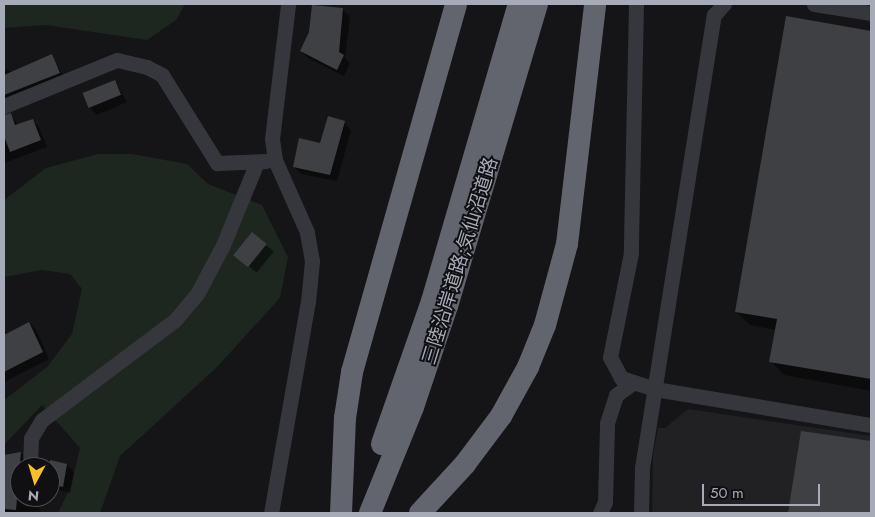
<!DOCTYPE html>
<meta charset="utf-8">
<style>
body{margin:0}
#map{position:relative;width:875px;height:517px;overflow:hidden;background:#151517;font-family:Jost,"Noto Sans JP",sans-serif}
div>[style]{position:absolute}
.built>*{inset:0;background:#212124}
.green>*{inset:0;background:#1d261f}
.shadow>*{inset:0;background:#0007;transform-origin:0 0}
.building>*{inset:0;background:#3f4044;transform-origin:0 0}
.minor>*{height:15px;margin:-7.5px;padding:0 7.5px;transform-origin:7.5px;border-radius:7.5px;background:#36373d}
.highway>*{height:22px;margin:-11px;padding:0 11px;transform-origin:11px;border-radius:11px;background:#62646e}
span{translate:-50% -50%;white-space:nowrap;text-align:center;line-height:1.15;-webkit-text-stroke:4px #101012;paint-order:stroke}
.street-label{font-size:19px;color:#a7abb8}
.frame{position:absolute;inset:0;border:5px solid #a7abb8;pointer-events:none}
.north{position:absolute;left:10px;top:457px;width:50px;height:50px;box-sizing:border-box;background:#101012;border:1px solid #4c4e54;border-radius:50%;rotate:186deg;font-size:14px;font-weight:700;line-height:20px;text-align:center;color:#a7abb8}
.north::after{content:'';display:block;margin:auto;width:18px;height:22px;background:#fac02a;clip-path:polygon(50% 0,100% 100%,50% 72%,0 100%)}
.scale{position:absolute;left:702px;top:484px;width:118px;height:22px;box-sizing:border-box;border:2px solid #a7abb8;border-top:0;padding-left:6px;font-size:15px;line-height:18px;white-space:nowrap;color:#a7abb8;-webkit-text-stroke:4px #101012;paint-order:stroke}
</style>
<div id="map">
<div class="built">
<i style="clip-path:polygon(688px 409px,871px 436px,871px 513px,652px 513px,653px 455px,658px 428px,665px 428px)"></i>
</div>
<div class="green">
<i style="clip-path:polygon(4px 4px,185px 4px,176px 20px,147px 40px,46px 25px,4px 28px)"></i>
<i style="clip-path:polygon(98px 154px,132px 154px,187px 164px,208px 184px,262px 205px,288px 257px,280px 298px,217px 367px,120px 456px,100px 513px,58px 513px,71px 486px,80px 448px,42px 405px,4px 445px,4px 400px,47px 367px,72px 334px,82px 289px,70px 274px,42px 270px,4px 277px,4px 200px,46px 168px)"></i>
</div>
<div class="shadow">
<i style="clip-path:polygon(343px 10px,350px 17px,345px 58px,350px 63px,344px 76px,308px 58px,301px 51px)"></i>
<i style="clip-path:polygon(787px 18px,871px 32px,871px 391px,784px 375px,771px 361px,776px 330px,750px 325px,736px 312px)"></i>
<i style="clip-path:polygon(52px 56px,66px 80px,4px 109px,4px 71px,8px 69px,12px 73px)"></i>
<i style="clip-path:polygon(115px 82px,127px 102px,97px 115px,90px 108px)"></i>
<i style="clip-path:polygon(4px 115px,10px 115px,19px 126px,32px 120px,39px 127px,47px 147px,4px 163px)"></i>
<i style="clip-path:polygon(344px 123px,351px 130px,337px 181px,301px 174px,294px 167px)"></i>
<i style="left:252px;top:234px;width:28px;height:27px;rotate:39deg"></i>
<i style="clip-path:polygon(29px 323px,36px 330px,49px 359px,4px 382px,4px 336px)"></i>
<i style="clip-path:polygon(802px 432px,871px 442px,871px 513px,790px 513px)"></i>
<i style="clip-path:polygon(21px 453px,27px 459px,26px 467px,20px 467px,20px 497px,36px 497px,41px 513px,4px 513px,4px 480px,8px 480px,4px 457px)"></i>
<i style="clip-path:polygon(50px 462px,67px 465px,74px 472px,70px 493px,50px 487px)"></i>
</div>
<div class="building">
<i style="clip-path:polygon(312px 5px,343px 8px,339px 52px,344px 55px,337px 70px,300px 51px,309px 32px)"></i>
<i style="clip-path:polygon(786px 16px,871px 31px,871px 379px,769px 362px,777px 319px,735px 312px)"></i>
<i style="clip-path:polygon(52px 54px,60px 73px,4px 95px,4px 75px)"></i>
<i style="left:115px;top:80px;width:16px;height:35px;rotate:68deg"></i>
<i style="clip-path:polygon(11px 113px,15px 125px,33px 119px,41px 140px,10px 152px,4px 136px,4px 115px)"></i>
<i style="clip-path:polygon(328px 116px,345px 121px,330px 175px,293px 167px,299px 138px,320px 143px)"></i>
<i style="left:252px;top:232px;width:19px;height:30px;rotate:39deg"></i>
<i style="clip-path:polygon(29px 322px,43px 352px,4px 372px,4px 335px)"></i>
<i style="clip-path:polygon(801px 431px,871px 441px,871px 513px,788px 513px)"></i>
<i style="clip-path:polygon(21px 452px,16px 510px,4px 509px,4px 455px)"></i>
<i style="clip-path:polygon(50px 460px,67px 464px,63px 487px,50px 484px)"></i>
</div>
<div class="minor">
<i style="left:636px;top:4px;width:249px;rotate:91.2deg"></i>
<i style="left:631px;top:253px;width:106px;rotate:101.4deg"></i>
<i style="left:610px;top:357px;width:24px;rotate:62deg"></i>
<i style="left:621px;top:378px;width:36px;rotate:18deg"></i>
<i style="left:655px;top:389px;width:219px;rotate:9.5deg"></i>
<i style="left:814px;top:4px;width:58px;rotate:9deg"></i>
<i style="left:4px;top:106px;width:122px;rotate:-22.2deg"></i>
<i style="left:117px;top:60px;width:31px;rotate:13deg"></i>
<i style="left:147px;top:67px;width:17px;rotate:28deg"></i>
<i style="left:162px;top:75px;width:104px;rotate:58deg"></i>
<i style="left:217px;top:163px;width:49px;rotate:-2.3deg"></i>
<i style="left:30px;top:467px;width:29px;rotate:-88deg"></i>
<i style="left:31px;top:438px;width:21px;rotate:-59deg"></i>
<i style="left:42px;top:420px;width:166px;rotate:-36.9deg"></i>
<i style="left:175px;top:320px;width:34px;rotate:-50deg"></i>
<i style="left:197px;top:294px;width:55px;rotate:-62deg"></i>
<i style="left:223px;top:245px;width:90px;rotate:-67.7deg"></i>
<i style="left:271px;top:513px;width:214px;rotate:-80.1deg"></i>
<i style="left:308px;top:302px;width:41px;rotate:-84.4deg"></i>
<i style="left:312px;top:261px;width:29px;rotate:-100deg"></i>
<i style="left:307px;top:232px;width:79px;rotate:-114deg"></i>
<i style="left:275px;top:160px;width:21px;rotate:-98deg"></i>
<i style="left:272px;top:139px;width:136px;rotate:-83.2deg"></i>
<i style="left:600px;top:513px;width:12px;rotate:-66deg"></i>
<i style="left:605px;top:502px;width:79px;rotate:-88.5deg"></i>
<i style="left:607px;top:423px;width:29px;rotate:-72deg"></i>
<i style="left:616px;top:395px;width:22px;rotate:-36deg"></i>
<i style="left:641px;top:513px;width:45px;rotate:-88.7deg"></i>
<i style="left:642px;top:468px;width:459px;rotate:-81deg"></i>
<i style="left:714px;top:15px;width:15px;rotate:-48deg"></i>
</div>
<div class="highway">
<i style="left:382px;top:444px;width:151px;rotate:-70.7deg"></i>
<i style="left:432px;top:301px;width:309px;rotate:-73.7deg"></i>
<i style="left:341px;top:513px;width:95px;rotate:-87.6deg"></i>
<i style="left:345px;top:418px;width:47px;rotate:-81.3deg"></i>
<i style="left:352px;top:372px;width:382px;rotate:-74.2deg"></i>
<i style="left:370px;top:513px;width:114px;rotate:-67.9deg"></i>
<i style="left:413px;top:407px;width:107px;rotate:-71.4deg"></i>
<i style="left:447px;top:306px;width:315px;rotate:-73.4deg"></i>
<i style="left:420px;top:513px;width:67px;rotate:-47.4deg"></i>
<i style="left:465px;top:464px;width:60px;rotate:-53.1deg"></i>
<i style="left:501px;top:416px;width:56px;rotate:-61.1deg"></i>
<i style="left:528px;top:367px;width:45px;rotate:-68deg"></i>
<i style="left:545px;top:325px;width:84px;rotate:-74.8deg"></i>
<i style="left:567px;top:244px;width:242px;rotate:-83.3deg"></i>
</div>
<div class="street-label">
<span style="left:460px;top:261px;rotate:-73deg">三陸沿岸道路;気仙沼道路</span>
</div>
<div class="frame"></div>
<div class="north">N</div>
<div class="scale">50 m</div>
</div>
